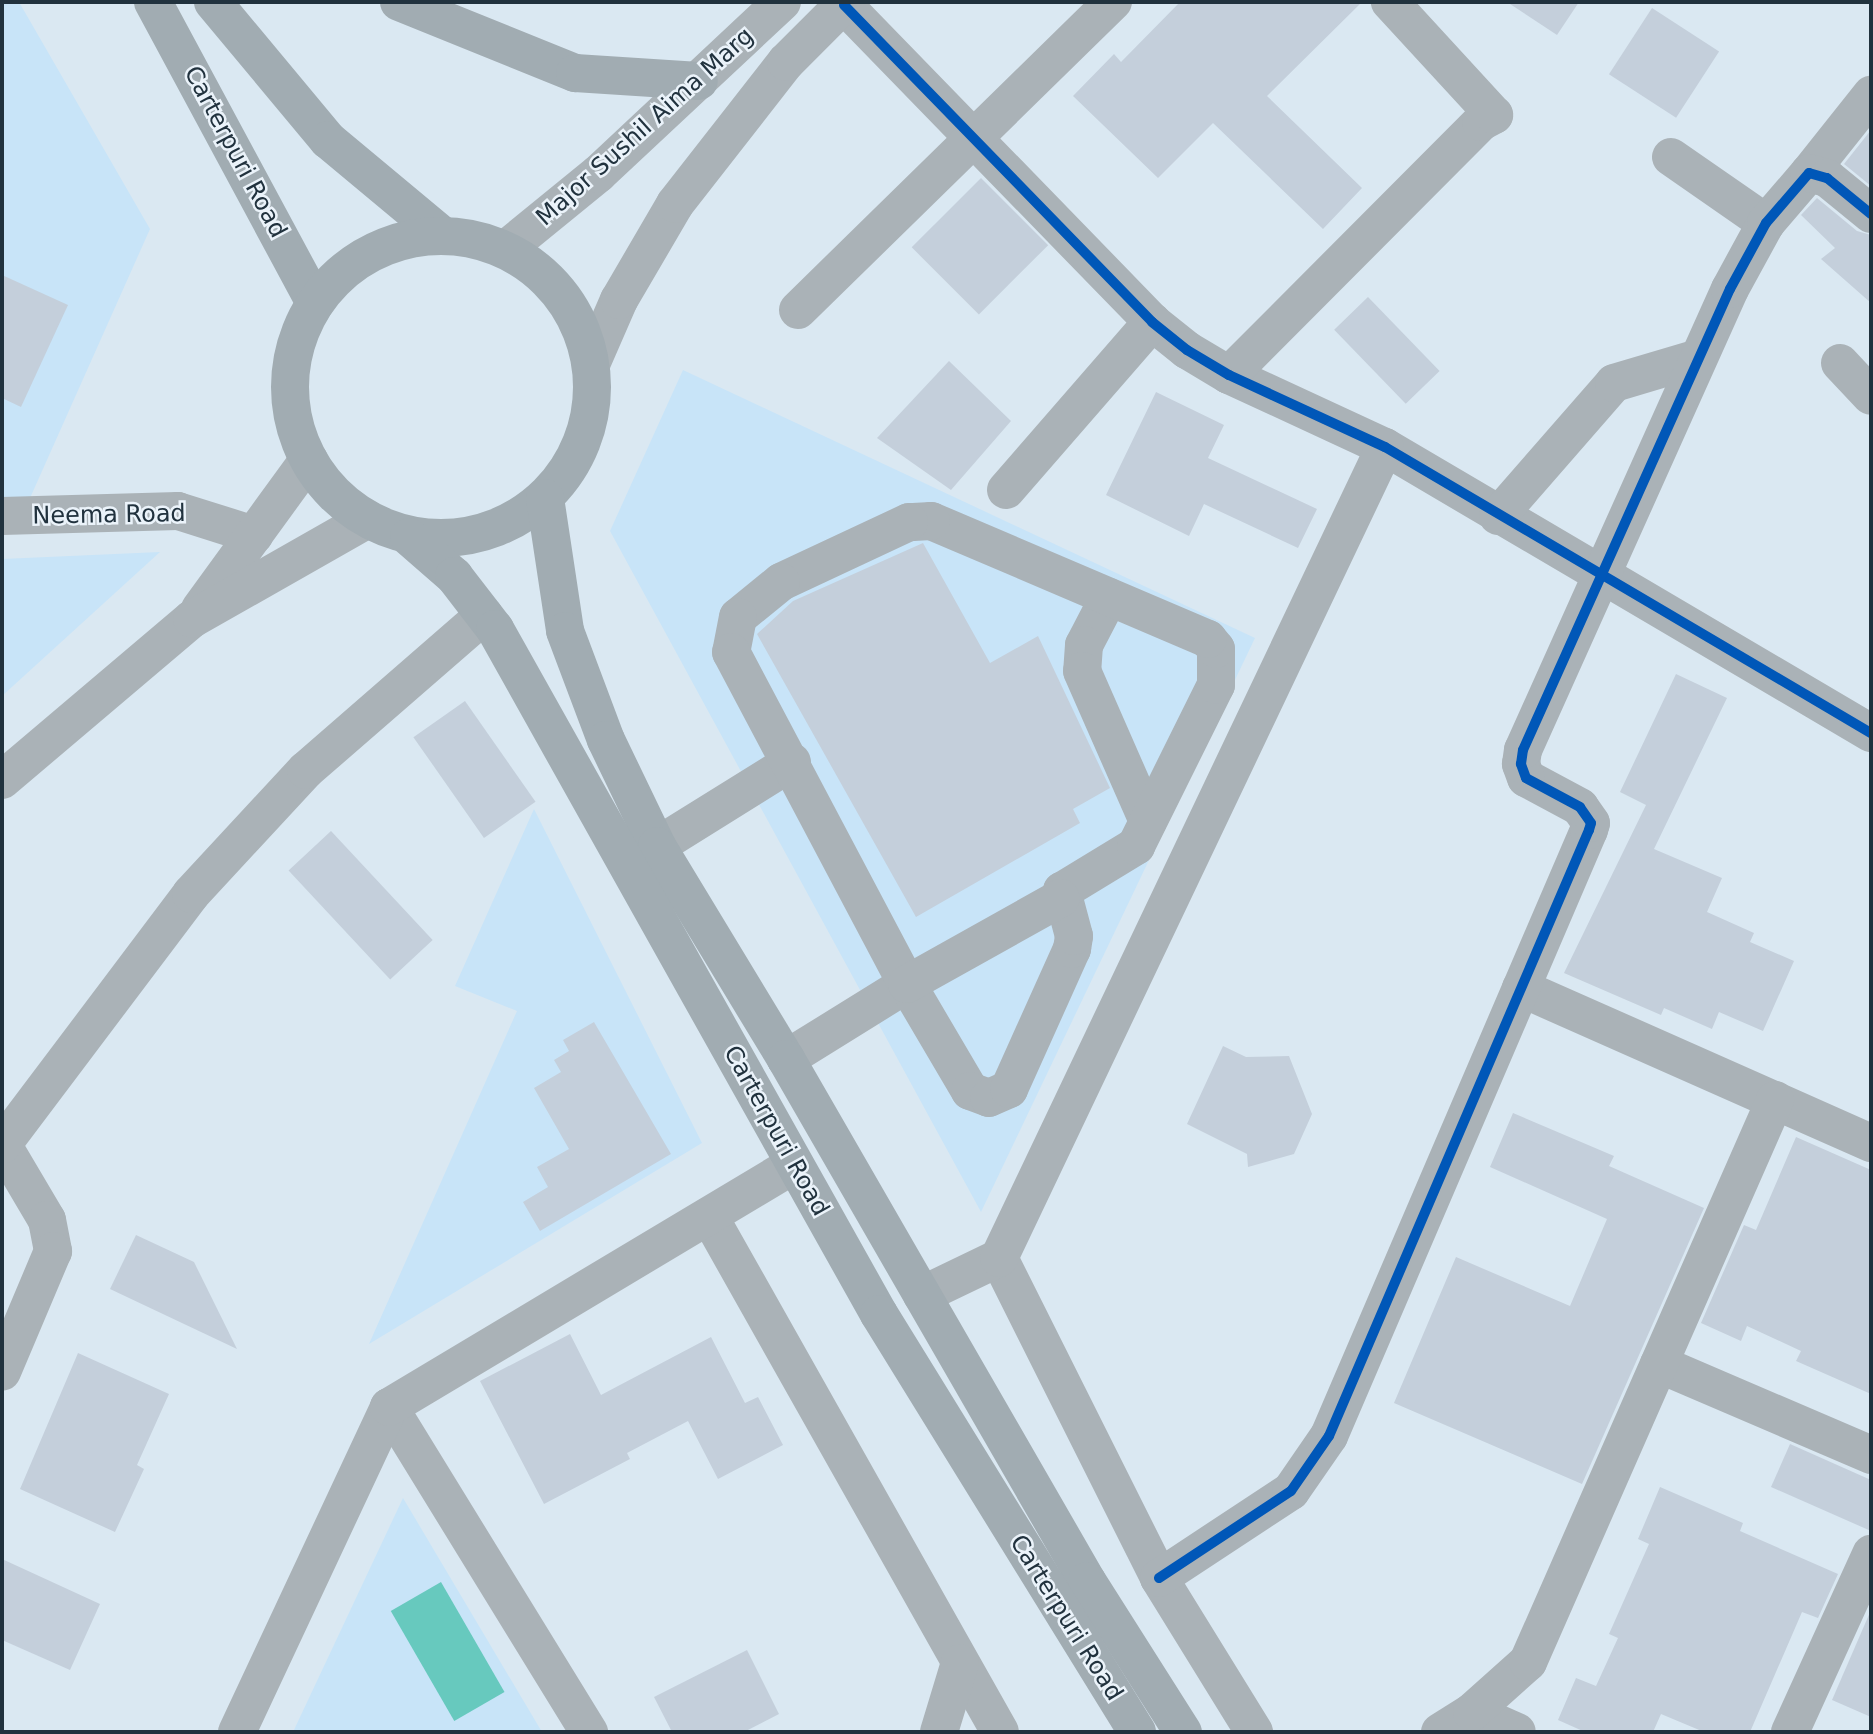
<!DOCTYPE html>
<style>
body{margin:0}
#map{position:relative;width:1873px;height:1734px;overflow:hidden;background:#dae8f2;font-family:"DejaVu Sans",sans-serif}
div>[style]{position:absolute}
.built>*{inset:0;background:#c8e4f8}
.water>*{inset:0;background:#67c9be;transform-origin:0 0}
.building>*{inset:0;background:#c4cfdb;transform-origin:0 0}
.minor>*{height:38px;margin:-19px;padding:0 19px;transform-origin:19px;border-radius:19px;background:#aab2b7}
.major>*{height:38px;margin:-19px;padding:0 19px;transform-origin:19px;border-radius:19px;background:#a1acb2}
.major>.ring{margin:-19px;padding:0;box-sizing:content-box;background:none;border:38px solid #a1acb2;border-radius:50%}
.cycleway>*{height:10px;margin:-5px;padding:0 5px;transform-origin:5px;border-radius:5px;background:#0057b8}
span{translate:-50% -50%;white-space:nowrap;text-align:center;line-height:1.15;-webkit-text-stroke:5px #ebf3fa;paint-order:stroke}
.street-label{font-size:24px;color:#21323e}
.frame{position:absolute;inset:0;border:4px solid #21323e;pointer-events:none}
</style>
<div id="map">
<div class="built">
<i style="clip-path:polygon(2px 2px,19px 2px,150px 229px,22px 516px,2px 516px)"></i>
<i style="clip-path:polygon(683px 370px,1255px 638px,981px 1212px,610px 531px)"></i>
<i style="clip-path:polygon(160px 552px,2px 696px,2px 559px)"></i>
<i style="clip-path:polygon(534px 809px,702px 1143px,369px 1344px,517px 1011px,455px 986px)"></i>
<i style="clip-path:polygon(403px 1498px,542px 1732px,293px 1732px)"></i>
</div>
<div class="water">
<i style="left:441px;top:1582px;width:127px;height:58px;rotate:60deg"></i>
</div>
<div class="building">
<i style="clip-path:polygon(1180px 2px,1362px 2px,1267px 96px,1362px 188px,1323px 229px,1213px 123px,1158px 178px,1073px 96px,1114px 54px,1121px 62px)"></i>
<i style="clip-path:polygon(1507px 2px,1579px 2px,1557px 35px)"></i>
<i style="left:1652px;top:8px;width:80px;height:79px;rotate:33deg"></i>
<i style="clip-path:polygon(1871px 130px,1871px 186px,1844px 164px)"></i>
<i style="left:981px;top:178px;width:95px;height:98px;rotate:45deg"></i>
<i style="clip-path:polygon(1817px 198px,1857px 231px,1871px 235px,1871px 303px,1821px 259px,1835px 248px,1801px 215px)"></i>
<i style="clip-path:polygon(2px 275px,68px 305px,21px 407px,2px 398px)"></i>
<i style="left:1368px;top:297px;width:103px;height:47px;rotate:46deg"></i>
<i style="clip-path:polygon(949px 361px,1011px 421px,951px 490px,877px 438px)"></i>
<i style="clip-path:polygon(1156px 392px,1224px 425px,1208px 458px,1317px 509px,1298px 548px,1204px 504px,1189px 536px,1106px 495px)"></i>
<i style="clip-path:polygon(923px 543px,990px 663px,1038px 636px,1110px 788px,1073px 809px,1080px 823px,916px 917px,757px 634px,793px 601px)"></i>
<i style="clip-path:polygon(1676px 674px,1727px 698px,1654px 849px,1722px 878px,1707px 912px,1754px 933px,1750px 942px,1794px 961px,1763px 1031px,1719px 1012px,1712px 1029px,1664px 1008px,1661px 1015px,1564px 973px,1646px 805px,1620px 792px)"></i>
<i style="left:465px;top:701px;width:123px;height:63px;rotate:55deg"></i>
<i style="left:331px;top:831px;width:149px;height:58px;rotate:47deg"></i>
<i style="clip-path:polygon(594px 1022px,671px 1154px,540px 1231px,523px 1202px,548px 1187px,537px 1167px,569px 1149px,534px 1088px,561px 1072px,554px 1060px,569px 1051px,563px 1040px)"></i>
<i style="clip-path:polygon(1223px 1046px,1246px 1057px,1289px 1056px,1312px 1114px,1294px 1154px,1248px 1167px,1247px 1154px,1187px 1124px)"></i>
<i style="clip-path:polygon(1513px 1113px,1614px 1156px,1609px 1166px,1704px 1208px,1582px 1484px,1394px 1403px,1456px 1257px,1570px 1306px,1607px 1219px,1490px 1167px)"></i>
<i style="clip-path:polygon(1796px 1137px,1871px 1170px,1871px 1394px,1796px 1361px,1801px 1351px,1747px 1326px,1741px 1341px,1701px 1323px,1744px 1225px,1756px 1230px)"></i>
<i style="clip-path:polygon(136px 1235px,194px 1262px,237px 1349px,110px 1289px)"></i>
<i style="clip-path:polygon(570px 1334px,601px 1395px,711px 1337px,745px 1403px,758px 1397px,783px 1445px,718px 1479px,688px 1421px,627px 1453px,630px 1459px,544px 1504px,480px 1381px)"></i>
<i style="clip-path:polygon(78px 1353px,169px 1394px,137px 1465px,144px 1469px,115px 1532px,20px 1489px)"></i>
<i style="clip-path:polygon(1790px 1444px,1871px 1480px,1871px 1531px,1771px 1487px)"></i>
<i style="clip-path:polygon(1660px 1487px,1743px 1523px,1740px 1531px,1838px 1574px,1818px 1618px,1802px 1612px,1750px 1732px,1704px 1732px,1661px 1714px,1653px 1732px,1585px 1732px,1558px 1720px,1576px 1678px,1596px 1686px,1618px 1638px,1609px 1634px,1649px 1544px,1638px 1539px)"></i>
<i style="clip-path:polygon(2px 1559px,100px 1604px,70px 1670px,2px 1640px)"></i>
<i style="clip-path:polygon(1871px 1610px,1871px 1717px,1832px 1700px)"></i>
<i style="clip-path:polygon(747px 1650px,779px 1714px,744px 1732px,672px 1732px,654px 1697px)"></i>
</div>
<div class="minor">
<i style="left:844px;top:5px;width:442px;rotate:45.8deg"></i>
<i style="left:1152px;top:322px;width:45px;rotate:38.7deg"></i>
<i style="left:1187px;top:350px;width:49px;rotate:30.8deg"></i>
<i style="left:1229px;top:375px;width:172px;rotate:24.8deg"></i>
<i style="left:1385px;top:447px;width:564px;rotate:30.48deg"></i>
<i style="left:1671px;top:157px;width:116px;rotate:34.8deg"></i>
<i style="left:1809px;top:173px;width:100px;rotate:-51.5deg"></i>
<i style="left:506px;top:249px;width:119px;rotate:-39.2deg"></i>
<i style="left:598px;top:174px;width:252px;rotate:-43.1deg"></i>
<i style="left:798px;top:310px;width:441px;rotate:-44.4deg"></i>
<i style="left:592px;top:362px;width:68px;rotate:-66.5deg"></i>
<i style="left:619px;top:300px;width:111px;rotate:-59.7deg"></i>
<i style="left:675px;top:204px;width:180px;rotate:-52deg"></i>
<i style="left:786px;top:62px;width:85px;rotate:-45deg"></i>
<i style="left:1840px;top:363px;width:45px;rotate:46.8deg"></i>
<i style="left:1229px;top:375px;width:357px;rotate:-45.1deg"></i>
<i style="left:1481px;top:122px;width:15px;rotate:-28deg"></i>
<i style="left:1494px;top:115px;width:154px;rotate:-132.6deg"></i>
<i style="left:1006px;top:490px;width:223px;rotate:-49deg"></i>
<i style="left:2px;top:516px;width:176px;rotate:-1.6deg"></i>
<i style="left:178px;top:511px;width:80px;rotate:17.5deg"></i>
<i style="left:1498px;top:516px;width:176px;rotate:-48.9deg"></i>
<i style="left:1614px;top:383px;width:88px;rotate:-16.6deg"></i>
<i style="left:1109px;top:597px;width:54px;rotate:117.5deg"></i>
<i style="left:1084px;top:645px;width:26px;rotate:94deg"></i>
<i style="left:1082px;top:671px;width:164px;rotate:66.3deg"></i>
<i style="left:200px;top:609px;width:185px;rotate:-54deg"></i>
<i style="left:2px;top:780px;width:249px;rotate:-40.3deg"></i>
<i style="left:192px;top:619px;width:202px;rotate:-29.6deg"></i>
<i style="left:657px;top:846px;width:159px;rotate:-31.9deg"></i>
<i style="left:1521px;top:988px;width:383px;rotate:23.9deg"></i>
<i style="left:786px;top:1059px;width:142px;rotate:-31.8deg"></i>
<i style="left:907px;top:984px;width:124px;rotate:59.5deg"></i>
<i style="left:970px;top:1091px;width:20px;rotate:20deg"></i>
<i style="left:989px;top:1098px;width:22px;rotate:-24deg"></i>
<i style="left:1009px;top:1089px;width:154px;rotate:-65.8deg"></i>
<i style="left:1072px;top:949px;width:13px;rotate:-81deg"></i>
<i style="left:1074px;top:936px;width:47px;rotate:-104.9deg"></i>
<i style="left:1062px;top:891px;width:87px;rotate:-31.3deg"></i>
<i style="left:1136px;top:846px;width:180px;rotate:-63.6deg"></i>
<i style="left:1216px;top:685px;width:36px;rotate:-90deg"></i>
<i style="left:1216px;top:649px;width:13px;rotate:-129deg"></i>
<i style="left:1208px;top:639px;width:301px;rotate:-156.9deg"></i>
<i style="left:931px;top:521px;width:22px;rotate:177deg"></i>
<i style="left:909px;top:522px;width:141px;rotate:154.9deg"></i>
<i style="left:781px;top:582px;width:55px;rotate:140.9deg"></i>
<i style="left:738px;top:617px;width:36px;rotate:101deg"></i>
<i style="left:731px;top:652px;width:376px;rotate:62.1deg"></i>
<i style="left:907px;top:984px;width:176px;rotate:-29.2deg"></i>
<i style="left:2px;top:1144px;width:88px;rotate:59.4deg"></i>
<i style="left:47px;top:1220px;width:32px;rotate:79deg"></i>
<i style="left:53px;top:1251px;width:131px;rotate:112.9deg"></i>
<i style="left:2px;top:1145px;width:314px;rotate:-53deg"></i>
<i style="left:191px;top:894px;width:169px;rotate:-47.2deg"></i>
<i style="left:306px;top:770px;width:236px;rotate:-41deg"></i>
<i style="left:709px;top:1216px;width:592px;rotate:60.58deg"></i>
<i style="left:999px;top:1258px;width:358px;rotate:63.4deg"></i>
<i style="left:1159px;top:1578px;width:181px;rotate:58.3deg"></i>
<i style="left:922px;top:1295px;width:85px;rotate:-25.7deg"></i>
<i style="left:999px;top:1258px;width:898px;rotate:-64.55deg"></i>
<i style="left:1659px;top:1364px;width:231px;rotate:23.2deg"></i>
<i style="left:389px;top:1407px;width:382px;rotate:58.4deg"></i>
<i style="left:1159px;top:1578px;width:158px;rotate:-33.4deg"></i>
<i style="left:1291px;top:1491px;width:67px;rotate:-55.4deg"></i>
<i style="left:1329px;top:1436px;width:659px;rotate:-66.78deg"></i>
<i style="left:1589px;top:830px;width:7px;rotate:-74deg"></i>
<i style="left:1591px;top:823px;width:19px;rotate:-125deg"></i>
<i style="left:1580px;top:807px;width:61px;rotate:-151.8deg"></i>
<i style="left:1526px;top:778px;width:15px;rotate:-110deg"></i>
<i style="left:1521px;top:764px;width:14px;rotate:-82deg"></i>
<i style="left:1523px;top:750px;width:505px;rotate:-65.82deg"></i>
<i style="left:1730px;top:289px;width:75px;rotate:-61.4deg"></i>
<i style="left:1766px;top:223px;width:66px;rotate:-49.3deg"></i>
<i style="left:1809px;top:173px;width:19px;rotate:16deg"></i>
<i style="left:1827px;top:178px;width:57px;rotate:39.3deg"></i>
<i style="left:1472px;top:1712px;width:49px;rotate:24deg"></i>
<i style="left:237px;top:1732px;width:359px;rotate:-64.9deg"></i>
<i style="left:389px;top:1407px;width:472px;rotate:-30.9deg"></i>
<i style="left:939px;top:1732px;width:72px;rotate:-73.1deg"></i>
<i style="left:1440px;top:1732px;width:38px;rotate:-32deg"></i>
<i style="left:1472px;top:1712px;width:75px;rotate:-41.8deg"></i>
<i style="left:1528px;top:1662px;width:614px;rotate:-66.27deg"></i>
<i style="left:1790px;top:1732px;width:196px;rotate:-65.5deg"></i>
</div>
<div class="major">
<i style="left:153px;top:2px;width:342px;rotate:61.7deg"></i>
<i style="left:213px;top:2px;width:180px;rotate:50.2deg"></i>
<i style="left:328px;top:140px;width:148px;rotate:39.8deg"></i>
<i style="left:399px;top:2px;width:190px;rotate:22deg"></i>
<i style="left:575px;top:73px;width:124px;rotate:3.7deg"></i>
<i class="ring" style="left:290px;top:236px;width:264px;height:264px"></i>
<i style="left:545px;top:498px;width:134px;rotate:81.4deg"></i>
<i style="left:565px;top:631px;width:116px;rotate:69.4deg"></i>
<i style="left:606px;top:740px;width:118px;rotate:64.3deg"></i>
<i style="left:657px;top:846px;width:249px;rotate:58.8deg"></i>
<i style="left:786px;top:1059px;width:603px;rotate:60.03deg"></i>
<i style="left:1087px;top:1581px;width:179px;rotate:57.6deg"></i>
<i style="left:409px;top:537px;width:60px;rotate:40.9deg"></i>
<i style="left:454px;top:576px;width:67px;rotate:52.3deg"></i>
<i style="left:495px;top:629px;width:785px;rotate:60.73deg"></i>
<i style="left:879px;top:1314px;width:491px;rotate:58.3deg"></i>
</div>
<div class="cycleway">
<i style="left:844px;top:5px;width:442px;rotate:45.8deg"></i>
<i style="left:1152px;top:322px;width:45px;rotate:38.7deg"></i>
<i style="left:1187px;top:350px;width:49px;rotate:30.8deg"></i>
<i style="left:1229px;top:375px;width:172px;rotate:24.8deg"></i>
<i style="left:1385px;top:447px;width:564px;rotate:30.48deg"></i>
<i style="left:1159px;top:1578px;width:158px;rotate:-33.4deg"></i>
<i style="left:1291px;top:1491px;width:67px;rotate:-55.4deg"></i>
<i style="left:1329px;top:1436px;width:659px;rotate:-66.78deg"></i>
<i style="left:1589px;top:830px;width:7px;rotate:-74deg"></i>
<i style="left:1591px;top:823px;width:19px;rotate:-125deg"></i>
<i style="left:1580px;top:807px;width:61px;rotate:-151.8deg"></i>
<i style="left:1526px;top:778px;width:15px;rotate:-110deg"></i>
<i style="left:1521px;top:764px;width:14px;rotate:-82deg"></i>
<i style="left:1523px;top:750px;width:505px;rotate:-65.82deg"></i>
<i style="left:1730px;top:289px;width:75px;rotate:-61.4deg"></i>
<i style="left:1766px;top:223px;width:66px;rotate:-49.3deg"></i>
<i style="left:1809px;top:173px;width:19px;rotate:16deg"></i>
<i style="left:1827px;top:178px;width:57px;rotate:39.3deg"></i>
</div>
<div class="street-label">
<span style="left:645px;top:127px;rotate:-42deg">Major Sushil Aima Marg</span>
<span style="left:235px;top:152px;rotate:62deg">Carterpuri Road</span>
<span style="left:109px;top:515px;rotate:-1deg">Neema Road</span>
<span style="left:776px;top:1131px;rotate:61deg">Carterpuri Road</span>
<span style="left:1066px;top:1618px;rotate:58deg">Carterpuri Road</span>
</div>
<div class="frame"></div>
</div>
